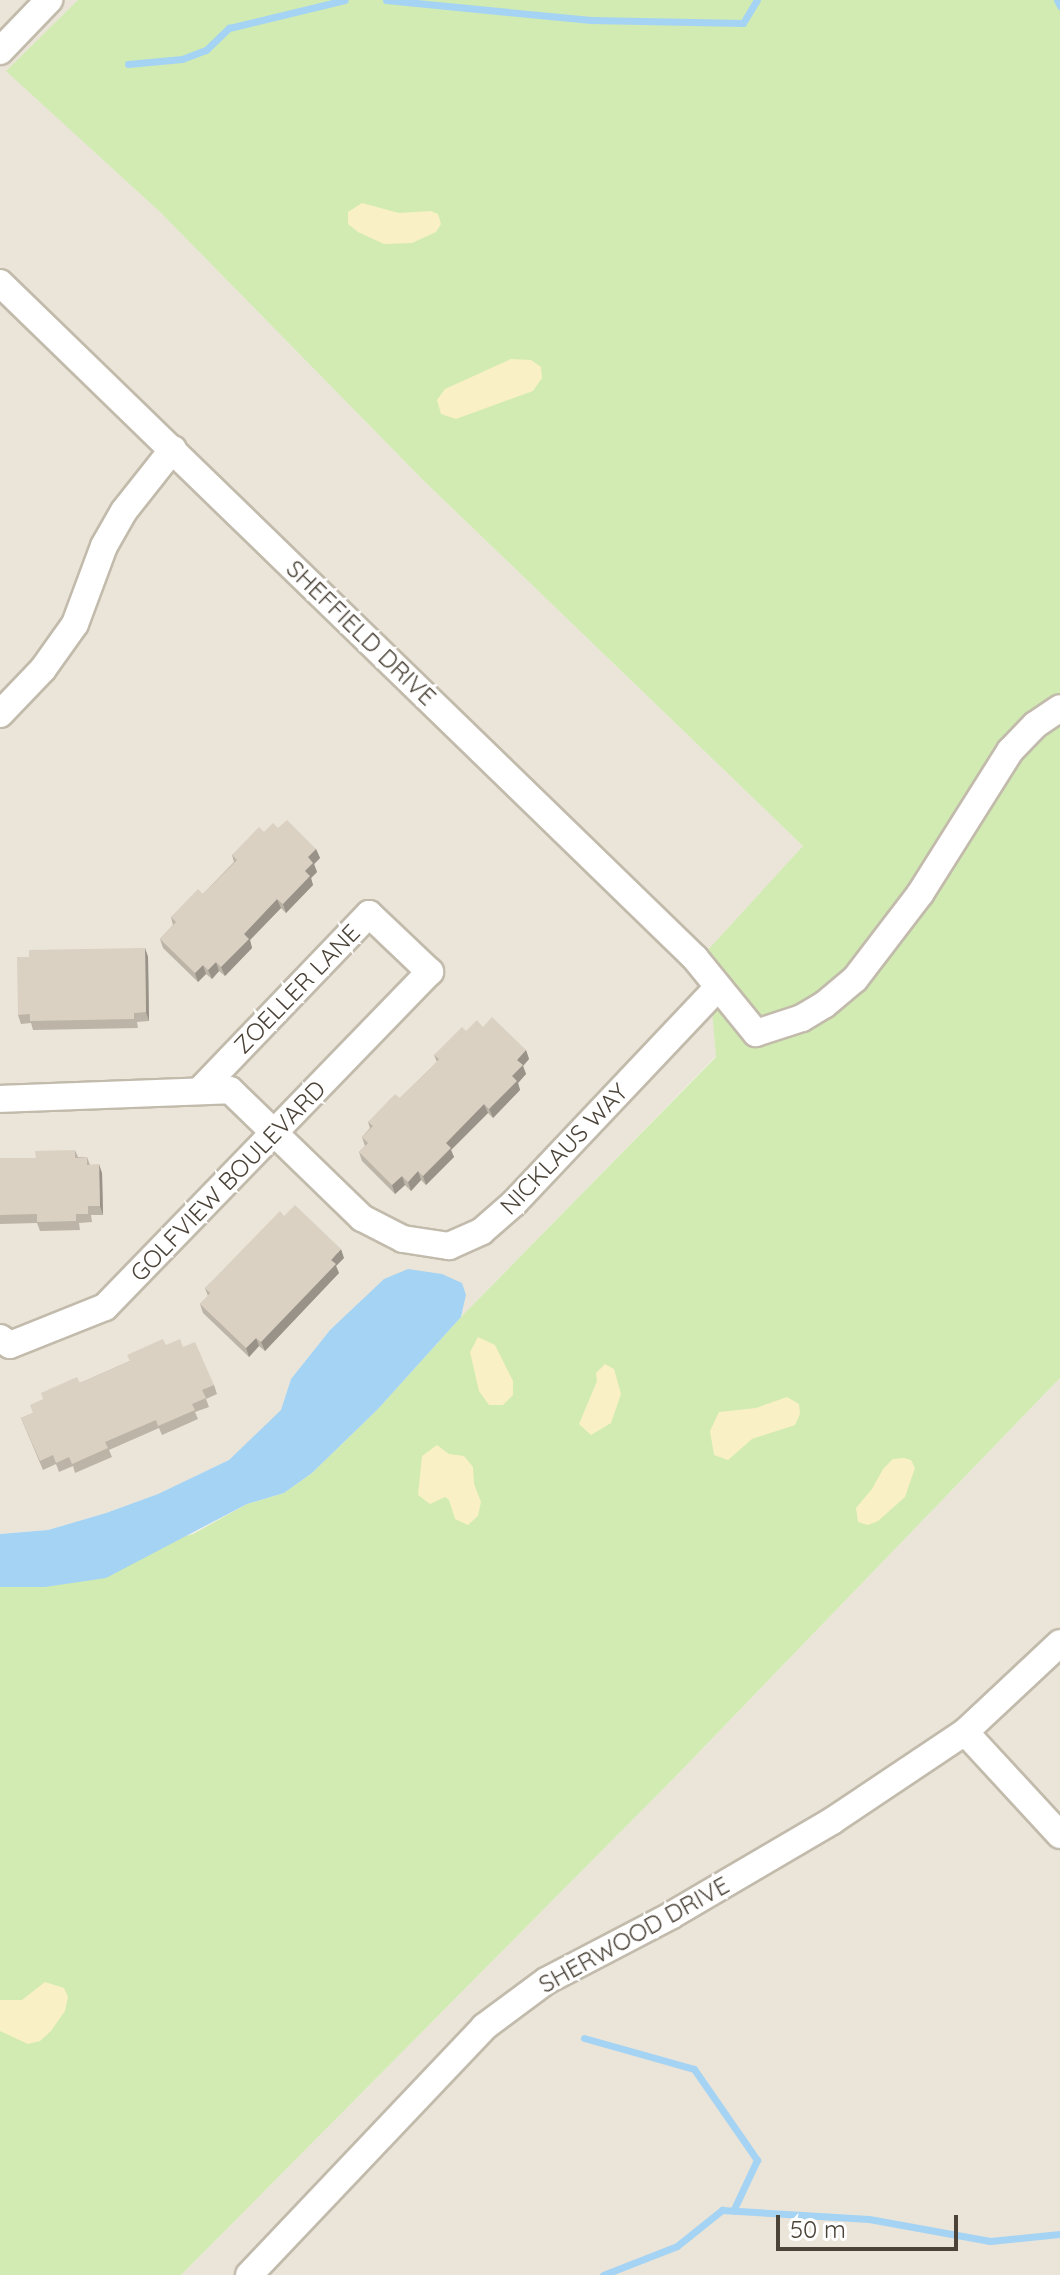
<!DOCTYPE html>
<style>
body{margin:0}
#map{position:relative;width:1060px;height:2275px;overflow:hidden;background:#f6f2ea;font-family:Quicksand,sans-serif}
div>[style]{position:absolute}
.residential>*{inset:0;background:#eae5d8}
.green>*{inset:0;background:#d1ebb2}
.sand>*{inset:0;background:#faf0c6}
.water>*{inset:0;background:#a5d3f4}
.stream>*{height:7px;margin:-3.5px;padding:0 3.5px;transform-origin:3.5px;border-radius:3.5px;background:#a5d3f4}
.roads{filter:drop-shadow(2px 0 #c2bbac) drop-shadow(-2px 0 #c2bbac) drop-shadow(0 2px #c2bbac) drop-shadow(0 -2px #c2bbac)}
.minor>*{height:26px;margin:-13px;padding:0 13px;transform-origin:13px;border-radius:13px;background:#fff}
.wall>*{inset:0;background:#bcb4a7}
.shaded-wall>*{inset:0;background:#999288}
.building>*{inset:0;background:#dbd1c2}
span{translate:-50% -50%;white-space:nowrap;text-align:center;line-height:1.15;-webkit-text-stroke:6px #fff;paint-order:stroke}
.street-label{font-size:24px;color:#4b4338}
.scale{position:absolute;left:776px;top:2215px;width:182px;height:36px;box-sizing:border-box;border:4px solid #4b4338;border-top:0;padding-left:10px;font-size:24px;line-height:28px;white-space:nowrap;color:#4b4338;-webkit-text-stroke:6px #fff;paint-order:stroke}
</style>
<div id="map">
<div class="residential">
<i style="clip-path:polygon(0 0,78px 0,7px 71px,160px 212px,423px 480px,803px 846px,708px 951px,716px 1056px,461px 1317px,466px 1295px,385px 1279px,330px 1330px,291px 1379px,282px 1410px,229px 1460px,158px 1494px,106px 1513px,48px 1530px,0 1534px)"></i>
<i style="clip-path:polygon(1060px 1378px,1060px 2275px,181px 2275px,674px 1778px)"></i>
</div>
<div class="green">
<i style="clip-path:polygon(78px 0,1060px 0,1060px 1378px,674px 1778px,181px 2275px,0 2275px,0 1587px,193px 1534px,247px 1504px,284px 1493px,312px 1473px,378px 1409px,461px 1317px,716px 1057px,707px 951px,803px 846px,423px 480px,160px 212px,6px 71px)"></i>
</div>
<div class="sand">
<i style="clip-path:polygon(362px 203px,399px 213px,431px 211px,438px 214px,441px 224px,436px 232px,412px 243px,384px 244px,358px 232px,348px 224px,348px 212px)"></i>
<i style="clip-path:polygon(511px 359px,531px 360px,541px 367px,542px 378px,533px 391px,456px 419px,441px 414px,437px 400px,445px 389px)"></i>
<i style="clip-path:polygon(478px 1337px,495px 1345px,513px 1381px,513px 1395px,503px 1405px,489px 1405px,479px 1391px,470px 1352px)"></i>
<i style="clip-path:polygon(605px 1364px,614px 1369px,621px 1394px,611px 1423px,591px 1435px,579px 1424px,597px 1381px,596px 1373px)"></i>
<i style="clip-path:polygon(787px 1397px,799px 1404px,800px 1414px,795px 1425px,752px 1439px,728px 1460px,714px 1455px,710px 1431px,719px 1412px,756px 1408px)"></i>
<i style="clip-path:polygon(437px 1445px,449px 1454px,464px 1456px,473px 1467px,474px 1484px,481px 1502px,478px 1516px,468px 1525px,455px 1519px,449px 1500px,445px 1497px,430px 1504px,418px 1495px,422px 1456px)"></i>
<i style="clip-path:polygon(904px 1458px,911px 1460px,915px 1468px,905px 1497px,878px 1521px,868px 1525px,858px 1522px,856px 1508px,872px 1489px,883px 1469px,893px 1459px)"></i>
<i style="clip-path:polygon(45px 1982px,64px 1988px,68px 1997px,65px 2011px,51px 2031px,40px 2041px,28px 2044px,0 2031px,0 2000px,22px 2000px)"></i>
</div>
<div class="water">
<i style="clip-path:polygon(408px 1269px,442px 1274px,462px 1283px,466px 1295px,461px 1317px,378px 1409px,312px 1473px,284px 1493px,247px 1504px,106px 1578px,45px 1587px,0 1587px,0 1534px,48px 1530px,106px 1513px,158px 1494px,229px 1460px,281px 1410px,291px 1379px,330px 1330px,384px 1279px)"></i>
</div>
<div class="stream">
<i style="left:386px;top:0;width:206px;rotate:5.6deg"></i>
<i style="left:591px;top:20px;width:152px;rotate:1.1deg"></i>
<i style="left:743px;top:23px;width:27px;rotate:-59deg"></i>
<i style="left:1057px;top:0;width:7px;rotate:63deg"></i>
<i style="left:128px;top:64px;width:54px;rotate:-5.3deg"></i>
<i style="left:182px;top:59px;width:26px;rotate:-21deg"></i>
<i style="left:206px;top:50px;width:32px;rotate:-44deg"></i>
<i style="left:229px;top:28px;width:119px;rotate:-13.6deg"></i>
<i style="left:584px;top:2038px;width:114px;rotate:15.7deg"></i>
<i style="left:694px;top:2069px;width:111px;rotate:55.3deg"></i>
<i style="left:757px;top:2160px;width:56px;rotate:115.2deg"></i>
<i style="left:603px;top:2275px;width:79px;rotate:-21.4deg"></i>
<i style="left:677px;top:2246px;width:58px;rotate:-38.7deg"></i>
<i style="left:722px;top:2210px;width:147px;rotate:3.5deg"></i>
<i style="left:869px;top:2219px;width:123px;rotate:10.3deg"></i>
<i style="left:990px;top:2241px;width:70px;rotate:-5.7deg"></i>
</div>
<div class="roads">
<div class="minor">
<i style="left:0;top:51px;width:71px;rotate:-46.1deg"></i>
<i style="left:0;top:283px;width:969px;rotate:44.16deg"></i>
<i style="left:695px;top:958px;width:97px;rotate:50.9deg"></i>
<i style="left:756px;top:1033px;width:48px;rotate:-18.1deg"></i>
<i style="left:802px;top:1018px;width:26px;rotate:-31deg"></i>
<i style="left:824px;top:1005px;width:40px;rotate:-40deg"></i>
<i style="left:855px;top:979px;width:107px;rotate:-52.6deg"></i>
<i style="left:920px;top:894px;width:169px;rotate:-57.8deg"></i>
<i style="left:1010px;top:751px;width:36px;rotate:-46deg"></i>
<i style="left:1035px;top:725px;width:30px;rotate:-34deg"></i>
<i style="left:0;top:714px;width:62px;rotate:-46.3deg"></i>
<i style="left:43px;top:669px;width:55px;rotate:-54.6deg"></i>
<i style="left:75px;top:624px;width:83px;rotate:-69.6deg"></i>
<i style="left:104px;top:546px;width:40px;rotate:-60.3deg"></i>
<i style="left:124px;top:511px;width:79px;rotate:-51.7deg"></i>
<i style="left:0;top:1099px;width:230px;rotate:-2.2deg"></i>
<i style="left:230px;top:1090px;width:184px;rotate:44.1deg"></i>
<i style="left:362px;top:1218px;width:46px;rotate:27.1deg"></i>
<i style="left:403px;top:1239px;width:47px;rotate:8.7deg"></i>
<i style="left:449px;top:1246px;width:36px;rotate:-24deg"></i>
<i style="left:482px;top:1231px;width:43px;rotate:-41.2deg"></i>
<i style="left:514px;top:1203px;width:296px;rotate:-46.6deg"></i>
<i style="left:0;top:1338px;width:12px;rotate:35deg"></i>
<i style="left:10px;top:1345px;width:102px;rotate:-21.8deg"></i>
<i style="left:105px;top:1307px;width:467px;rotate:-45.9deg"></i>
<i style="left:430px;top:972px;width:84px;rotate:-136.4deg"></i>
<i style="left:369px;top:914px;width:245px;rotate:133.8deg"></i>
<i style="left:965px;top:1732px;width:140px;rotate:47.3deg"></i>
<i style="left:249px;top:2275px;width:342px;rotate:-46.5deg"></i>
<i style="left:484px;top:2027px;width:77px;rotate:-36.6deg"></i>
<i style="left:546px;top:1981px;width:142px;rotate:-27.6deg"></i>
<i style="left:672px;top:1915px;width:186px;rotate:-30.4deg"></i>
<i style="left:832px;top:1821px;width:160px;rotate:-33.8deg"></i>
<i style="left:965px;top:1732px;width:130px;rotate:-43.1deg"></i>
</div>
</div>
<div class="wall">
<i style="clip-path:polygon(278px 828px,316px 849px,320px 858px,314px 864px,317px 872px,311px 878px,313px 885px,286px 913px,281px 908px,250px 940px,252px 948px,225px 976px,219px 971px,212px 979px,206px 974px,198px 982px,163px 948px,160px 939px,173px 925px,171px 917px,203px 894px,234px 862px,232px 855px,264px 832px)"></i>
<i style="clip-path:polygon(145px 948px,148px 957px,149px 1021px,137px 1022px,138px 1028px,33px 1030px,31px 1023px,21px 1024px,18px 1015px,29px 957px)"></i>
<i style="clip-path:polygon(483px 1027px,526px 1050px,529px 1059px,523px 1066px,526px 1074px,518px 1083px,520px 1090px,493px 1118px,488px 1113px,451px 1150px,454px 1157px,426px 1185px,421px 1180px,411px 1191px,405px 1185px,395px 1194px,362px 1161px,359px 1152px,365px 1146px,362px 1137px,370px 1128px,368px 1122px,400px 1098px,437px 1062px,434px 1055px,466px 1031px)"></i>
<i style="clip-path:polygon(75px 1150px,78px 1157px,87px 1157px,90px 1165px,102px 1173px,103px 1215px,91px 1215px,92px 1222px,79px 1223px,80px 1230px,40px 1231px,37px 1223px,0 1224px,0 1158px,36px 1158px)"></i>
<i style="clip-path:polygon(284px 1216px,344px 1258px,336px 1266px,339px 1273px,265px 1351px,259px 1346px,249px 1357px,203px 1313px,200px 1304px,208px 1296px,205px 1288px)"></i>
<i style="clip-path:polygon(166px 1345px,183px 1347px,214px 1385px,217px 1394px,206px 1399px,209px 1407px,195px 1412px,198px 1419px,162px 1435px,159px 1428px,109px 1450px,112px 1457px,75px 1473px,73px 1466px,59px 1472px,56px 1464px,43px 1470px,21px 1418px,33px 1413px,80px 1383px)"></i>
</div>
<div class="shaded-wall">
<i style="clip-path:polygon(316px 849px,320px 858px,314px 864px,317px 872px,311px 878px,313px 885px,286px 913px,283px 904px,305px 871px,308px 857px)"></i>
<i style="clip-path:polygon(277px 899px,281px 908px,250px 940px,252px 948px,225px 976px,221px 967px,244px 934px)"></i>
<i style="clip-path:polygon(145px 948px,148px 957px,149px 1021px,146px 1012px)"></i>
<i style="clip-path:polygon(216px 962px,219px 971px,212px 979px,208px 970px)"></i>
<i style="clip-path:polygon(203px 965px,206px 974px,198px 982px,195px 973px)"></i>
<i style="clip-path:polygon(526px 1050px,529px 1059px,523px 1066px,526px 1074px,518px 1083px,520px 1090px,493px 1118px,489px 1109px,512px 1076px,517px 1060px)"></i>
<i style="clip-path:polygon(484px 1104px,488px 1113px,451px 1150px,454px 1157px,426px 1185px,423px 1176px,446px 1143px)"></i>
<i style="clip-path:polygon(99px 1164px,102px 1173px,103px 1215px,100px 1206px)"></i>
<i style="clip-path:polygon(418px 1171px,421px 1180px,411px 1191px,408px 1182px)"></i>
<i style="clip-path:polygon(402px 1176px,405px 1185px,395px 1194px,392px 1185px)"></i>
<i style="clip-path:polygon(341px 1249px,344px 1258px,336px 1266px,339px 1273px,265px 1351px,261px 1342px)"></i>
<i style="clip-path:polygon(256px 1338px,259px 1346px,249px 1357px,246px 1348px)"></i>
</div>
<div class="building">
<i style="clip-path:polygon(287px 820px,316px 849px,308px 857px,313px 863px,305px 871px,310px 876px,283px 904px,277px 899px,244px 934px,249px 939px,221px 967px,216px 962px,208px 970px,203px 965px,195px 973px,160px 939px,176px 922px,171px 917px,198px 889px,203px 894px,237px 860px,232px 855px,259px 827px,264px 832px,273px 823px,278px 828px)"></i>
<i style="clip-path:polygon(145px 948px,146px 1012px,134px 1013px,134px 1019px,30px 1021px,30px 1014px,18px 1015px,17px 957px,29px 957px,29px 950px)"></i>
<i style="clip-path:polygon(492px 1017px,526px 1050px,517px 1060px,523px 1065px,512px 1076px,517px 1081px,489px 1109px,484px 1104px,446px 1143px,451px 1148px,423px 1176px,418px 1171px,408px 1182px,402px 1176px,392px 1185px,359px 1152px,368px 1143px,362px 1137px,373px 1126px,368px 1122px,395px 1094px,400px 1098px,429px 1070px,439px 1059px,434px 1055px,462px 1027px,466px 1031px,477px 1020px,483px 1027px)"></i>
<i style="clip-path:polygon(75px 1150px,75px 1158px,87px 1157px,87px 1165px,99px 1164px,100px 1206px,88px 1206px,88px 1214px,76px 1214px,76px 1221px,37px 1222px,37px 1214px,0 1215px,0 1158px,36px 1158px,35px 1151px)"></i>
<i style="clip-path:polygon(295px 1205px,341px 1249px,331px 1260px,336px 1264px,261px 1342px,256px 1338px,246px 1348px,200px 1304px,210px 1293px,205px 1288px,280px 1211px,284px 1216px)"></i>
<i style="clip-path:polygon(163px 1339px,166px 1345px,180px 1339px,183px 1347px,195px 1342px,214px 1385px,202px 1390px,206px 1398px,192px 1404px,195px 1410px,158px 1426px,156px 1420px,105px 1442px,108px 1448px,72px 1464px,69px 1457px,56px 1463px,53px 1455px,40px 1461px,21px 1418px,33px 1413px,30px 1405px,43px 1399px,41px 1393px,77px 1377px,80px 1383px,130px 1361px,127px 1355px)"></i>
</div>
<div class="street-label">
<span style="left:361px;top:633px;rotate:44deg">SHEFFIELD DRIVE</span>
<span style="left:297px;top:989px;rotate:-46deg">ZOELLER LANE</span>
<span style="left:564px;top:1149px;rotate:-46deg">NICKLAUS WAY</span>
<span style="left:228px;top:1181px;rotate:-46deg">GOLFVIEW BOULEVARD</span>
<span style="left:634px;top:1935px;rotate:-29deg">SHERWOOD DRIVE</span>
</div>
<div class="scale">50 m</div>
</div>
